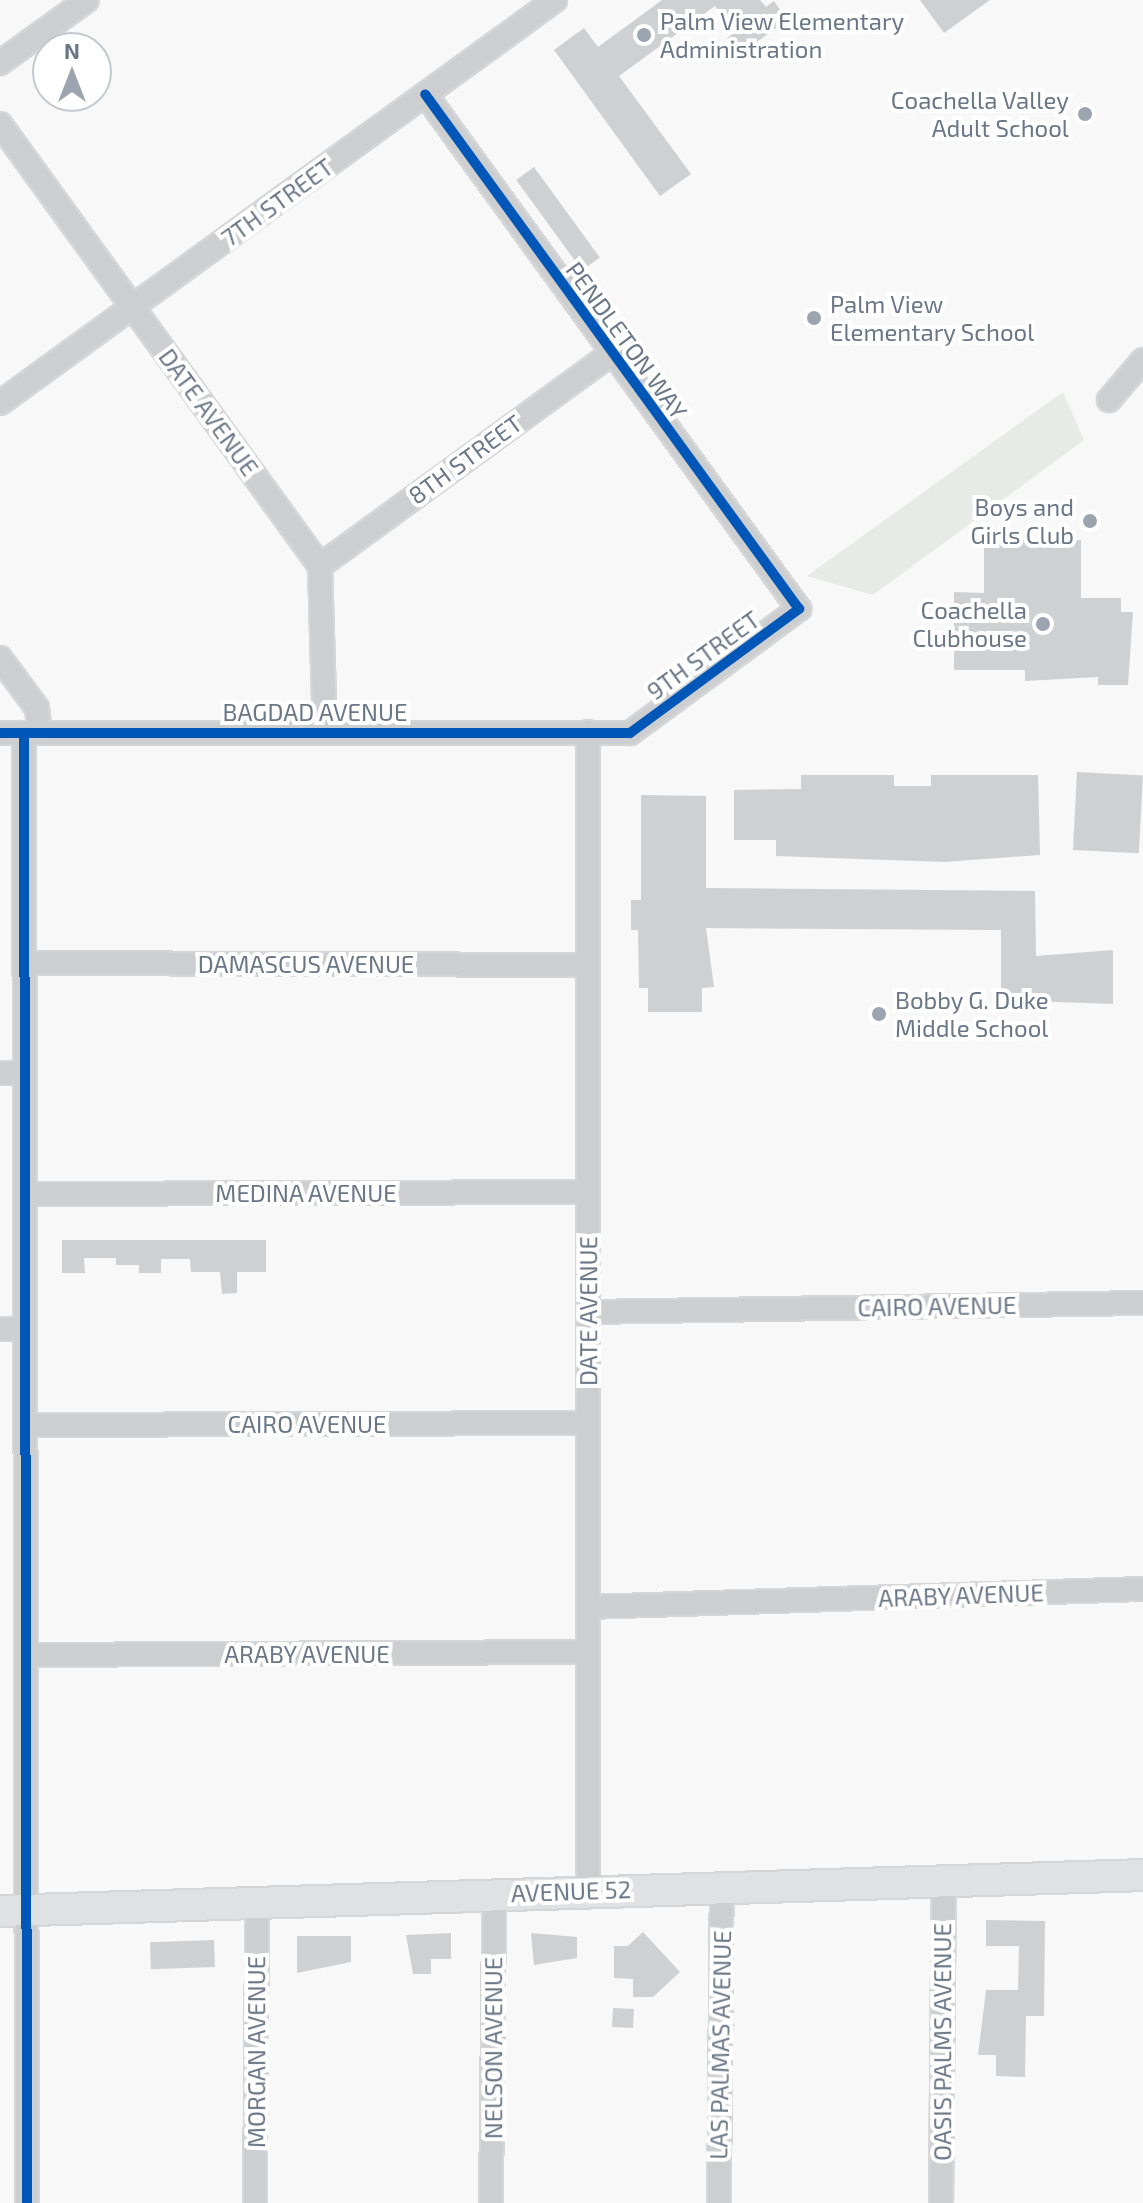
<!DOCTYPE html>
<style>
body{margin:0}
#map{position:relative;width:1143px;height:2203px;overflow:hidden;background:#f8f8f8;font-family:"Exo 2",sans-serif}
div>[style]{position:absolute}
.green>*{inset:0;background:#e7eae6}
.building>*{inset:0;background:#cfd0d1;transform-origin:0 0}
.roads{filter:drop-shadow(2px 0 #d5d6d7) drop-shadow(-2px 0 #d5d6d7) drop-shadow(0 2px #d5d6d7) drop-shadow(0 -2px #d5d6d7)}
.minor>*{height:22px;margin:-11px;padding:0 11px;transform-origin:11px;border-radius:11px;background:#cdcecf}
.secondary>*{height:30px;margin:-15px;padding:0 15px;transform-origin:15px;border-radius:15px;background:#e0e1e2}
.cycleway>*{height:10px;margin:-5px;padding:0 5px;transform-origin:5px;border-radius:5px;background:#0057b8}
.dots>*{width:22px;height:22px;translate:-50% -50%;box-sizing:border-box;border:4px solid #fff;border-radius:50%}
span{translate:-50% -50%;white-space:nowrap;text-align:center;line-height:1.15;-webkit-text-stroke:8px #fff;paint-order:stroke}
.poi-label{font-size:24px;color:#6a7787}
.left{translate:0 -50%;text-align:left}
.right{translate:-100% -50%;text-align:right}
.street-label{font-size:24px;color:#6a7787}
.north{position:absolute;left:32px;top:32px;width:80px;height:80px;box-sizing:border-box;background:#fff;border:2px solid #c3c9cf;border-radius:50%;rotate:0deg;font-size:22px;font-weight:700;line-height:32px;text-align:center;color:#6a7787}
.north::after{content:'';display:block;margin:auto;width:28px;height:36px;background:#9ca4af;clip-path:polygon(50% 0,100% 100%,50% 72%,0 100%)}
</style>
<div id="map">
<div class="green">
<i style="clip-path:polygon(1063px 392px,1084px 440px,873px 595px,807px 576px)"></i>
</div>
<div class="building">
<i style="clip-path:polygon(662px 0,760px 0,766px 7px,774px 1px,787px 20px,739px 55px,727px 38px,734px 33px,715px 6px,619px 76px,691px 174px,660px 196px,554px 50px,584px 28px,598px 47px)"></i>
<i style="clip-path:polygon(920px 0,990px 0,944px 33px)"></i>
<i style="left:534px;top:167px;width:112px;height:22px;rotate:54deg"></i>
<i style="clip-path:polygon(984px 539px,1081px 540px,1081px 598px,1121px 598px,1121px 612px,1133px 612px,1128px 685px,1098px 685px,1098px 677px,1025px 681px,1025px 670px,954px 670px,954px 592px,984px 593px)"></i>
<i style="left:1077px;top:772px;width:66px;height:78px;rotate:3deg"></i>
<i style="clip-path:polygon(801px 775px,894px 775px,894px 786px,931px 786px,931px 775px,1038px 775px,1040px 855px,944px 862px,776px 856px,776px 840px,734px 840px,734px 790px,801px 789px)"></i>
<i style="clip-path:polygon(641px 795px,706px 796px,706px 888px,1035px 891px,1036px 956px,1113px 950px,1113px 1004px,1001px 1000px,1001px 930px,706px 928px,714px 987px,702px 988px,702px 1012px,648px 1012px,648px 988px,639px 988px,638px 930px,631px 930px,631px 900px,641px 900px)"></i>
<i style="clip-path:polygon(62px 1240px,266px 1240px,266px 1272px,237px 1272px,237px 1293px,222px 1294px,220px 1272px,191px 1272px,190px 1259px,161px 1259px,161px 1273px,139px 1273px,139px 1265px,116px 1265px,116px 1258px,84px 1258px,85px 1273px,62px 1273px)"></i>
<i style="clip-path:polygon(986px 1920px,1045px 1921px,1044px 2016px,1026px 2016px,1025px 2077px,996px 2076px,996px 2055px,978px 2055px,986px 1990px,1018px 1990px,1019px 1946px,986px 1946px)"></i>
<i style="clip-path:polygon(643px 1932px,680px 1972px,653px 1997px,633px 1997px,633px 1979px,614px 1978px,614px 1946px,628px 1946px)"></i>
<i style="clip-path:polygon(451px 1933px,451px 1959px,431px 1959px,431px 1974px,413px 1974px,406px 1935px)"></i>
<i style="clip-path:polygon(531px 1933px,577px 1937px,577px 1958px,534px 1965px)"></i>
<i style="clip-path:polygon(297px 1936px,351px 1936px,351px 1962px,297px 1973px)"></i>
<i style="left:214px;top:1940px;width:27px;height:64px;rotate:88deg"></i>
<i style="left:613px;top:2008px;width:21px;height:19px;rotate:3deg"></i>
</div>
<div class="roads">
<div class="minor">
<i style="left:0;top:63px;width:107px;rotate:-35.9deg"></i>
<i style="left:0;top:124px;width:546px;rotate:54.1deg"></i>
<i style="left:320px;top:566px;width:166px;rotate:88.3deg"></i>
<i style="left:1109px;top:400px;width:52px;rotate:-49.6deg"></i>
<i style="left:0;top:403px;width:686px;rotate:-35.98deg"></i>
<i style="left:320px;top:566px;width:361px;rotate:-36.1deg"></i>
<i style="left:0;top:658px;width:62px;rotate:53.5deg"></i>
<i style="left:37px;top:708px;width:25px;rotate:83deg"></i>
<i style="left:588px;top:732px;width:1158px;rotate:90deg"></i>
<i style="left:0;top:733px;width:630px"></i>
<i style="left:630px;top:733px;width:210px;rotate:-36.3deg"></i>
<i style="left:799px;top:609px;width:636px;rotate:-125.99deg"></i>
<i style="left:24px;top:733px;width:1470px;rotate:89.88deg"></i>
<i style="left:25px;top:963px;width:563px;rotate:0.2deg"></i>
<i style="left:0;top:1073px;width:25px"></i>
<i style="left:25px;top:1194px;width:563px;rotate:-0.2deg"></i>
<i style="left:588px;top:1312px;width:555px;rotate:-0.93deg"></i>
<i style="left:0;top:1329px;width:25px"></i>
<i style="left:25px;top:1425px;width:563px;rotate:-0.2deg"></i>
<i style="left:588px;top:1607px;width:555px;rotate:-1.86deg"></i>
<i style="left:26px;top:1655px;width:562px;rotate:-0.31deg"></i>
<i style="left:255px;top:2203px;width:302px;rotate:-89.6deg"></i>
<i style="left:491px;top:2203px;width:310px;rotate:-89.4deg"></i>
<i style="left:719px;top:2203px;width:315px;rotate:-89.5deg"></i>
<i style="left:941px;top:2203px;width:322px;rotate:-89.5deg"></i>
</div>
<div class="secondary">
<i style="left:0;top:1911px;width:1144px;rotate:-1.8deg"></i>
</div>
</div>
<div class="cycleway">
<i style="left:0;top:733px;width:630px"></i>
<i style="left:630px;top:733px;width:210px;rotate:-36.3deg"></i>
<i style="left:799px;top:609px;width:636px;rotate:-125.99deg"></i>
<i style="left:24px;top:733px;width:1470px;rotate:89.88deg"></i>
</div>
<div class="dots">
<i style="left:644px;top:35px;background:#9ca4af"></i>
<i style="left:1085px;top:114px;background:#9ca4af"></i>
<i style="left:814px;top:318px;background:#9ca4af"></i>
<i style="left:1090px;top:521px;background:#9ca4af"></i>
<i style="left:1043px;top:624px;background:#9ca4af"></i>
<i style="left:879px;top:1014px;background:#9ca4af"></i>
</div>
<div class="poi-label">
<span class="left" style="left:660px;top:35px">Palm View Elementary<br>Administration</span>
<span class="right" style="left:1069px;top:114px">Coachella Valley<br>Adult School</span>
<span class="left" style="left:830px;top:318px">Palm View<br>Elementary School</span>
<span class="right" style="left:1074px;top:521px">Boys and<br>Girls Club</span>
<span class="right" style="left:1027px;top:624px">Coachella<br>Clubhouse</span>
<span class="left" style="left:895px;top:1014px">Bobby G. Duke<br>Middle School</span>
</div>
<div class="street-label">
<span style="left:277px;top:202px;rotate:-36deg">7TH STREET</span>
<span style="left:627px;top:340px;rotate:54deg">PENDLETON WAY</span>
<span style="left:209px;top:412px;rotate:54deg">DATE AVENUE</span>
<span style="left:465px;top:459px;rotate:-36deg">8TH STREET</span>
<span style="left:703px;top:655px;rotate:-36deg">9TH STREET</span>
<span style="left:315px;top:712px">BAGDAD AVENUE</span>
<span style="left:306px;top:964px">DAMASCUS AVENUE</span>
<span style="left:306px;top:1193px">MEDINA AVENUE</span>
<span style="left:937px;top:1306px;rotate:-1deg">CAIRO AVENUE</span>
<span style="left:588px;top:1311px;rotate:-90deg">DATE AVENUE</span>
<span style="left:307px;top:1424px">CAIRO AVENUE</span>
<span style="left:961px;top:1595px;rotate:-2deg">ARABY AVENUE</span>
<span style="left:307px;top:1654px">ARABY AVENUE</span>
<span style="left:571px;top:1891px;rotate:-2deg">AVENUE 52</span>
<span style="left:942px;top:2042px;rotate:-90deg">OASIS PALMS AVENUE</span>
<span style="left:720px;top:2045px;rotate:-89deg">LAS PALMAS AVENUE</span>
<span style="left:493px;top:2048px;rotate:-90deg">NELSON AVENUE</span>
<span style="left:256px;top:2052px;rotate:-90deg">MORGAN AVENUE</span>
</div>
<div class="north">N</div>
</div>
